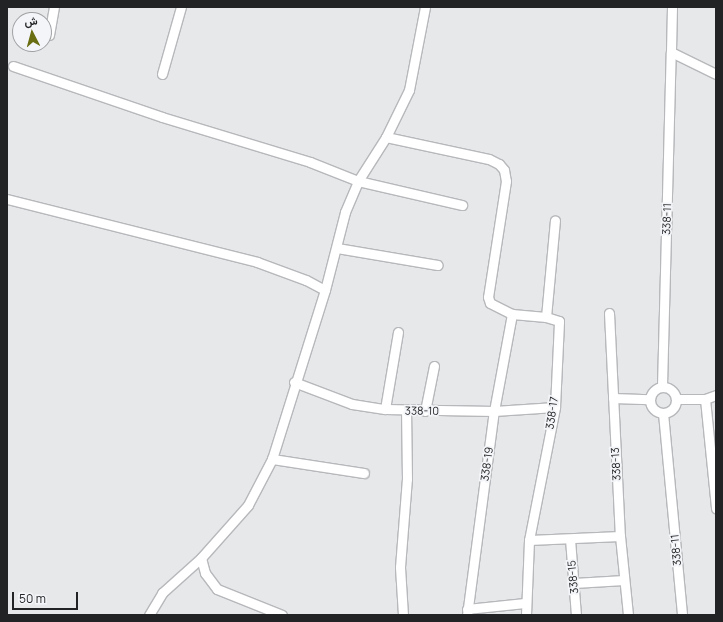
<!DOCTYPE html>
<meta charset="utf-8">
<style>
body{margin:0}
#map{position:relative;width:723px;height:622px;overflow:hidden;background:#e6e8ea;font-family:Manrope,Vazirmatn,sans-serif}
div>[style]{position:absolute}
.roads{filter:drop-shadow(1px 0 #b7b8bb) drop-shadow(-1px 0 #b7b8bb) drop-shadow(0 1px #b7b8bb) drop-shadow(0 -1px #b7b8bb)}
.street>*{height:9px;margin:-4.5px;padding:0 4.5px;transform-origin:4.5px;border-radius:4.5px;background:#fff}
.street>.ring{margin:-4.5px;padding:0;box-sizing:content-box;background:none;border:9px solid #fff;border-radius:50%}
span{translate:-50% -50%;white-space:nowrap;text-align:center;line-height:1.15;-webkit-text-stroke:3.5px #f3f5f8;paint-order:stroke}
.street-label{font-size:11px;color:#222324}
.frame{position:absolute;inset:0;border:8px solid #222324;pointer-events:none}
.north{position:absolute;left:12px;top:12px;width:40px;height:40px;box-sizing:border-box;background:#f3f5f8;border:1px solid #9fa1a3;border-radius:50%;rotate:354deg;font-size:11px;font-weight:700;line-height:16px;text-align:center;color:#222324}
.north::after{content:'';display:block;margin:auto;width:14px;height:18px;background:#6a6e13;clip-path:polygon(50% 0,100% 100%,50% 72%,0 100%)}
.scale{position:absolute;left:12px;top:592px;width:66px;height:18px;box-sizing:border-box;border:2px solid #222324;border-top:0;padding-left:5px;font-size:12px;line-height:14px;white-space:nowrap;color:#222324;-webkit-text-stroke:3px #f3f5f8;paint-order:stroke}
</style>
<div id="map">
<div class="roads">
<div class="street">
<i style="left:672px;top:7px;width:45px;rotate:91.3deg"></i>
<i style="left:671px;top:52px;width:50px;rotate:26.1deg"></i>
<i style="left:49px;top:35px;width:28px;rotate:-80deg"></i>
<i style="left:13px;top:66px;width:157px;rotate:18.9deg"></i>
<i style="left:162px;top:117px;width:155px;rotate:16.9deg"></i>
<i style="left:310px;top:162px;width:52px;rotate:21.6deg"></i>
<i style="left:358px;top:181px;width:107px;rotate:13deg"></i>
<i style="left:162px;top:74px;width:70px;rotate:-74.2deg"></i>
<i style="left:386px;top:137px;width:105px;rotate:12.1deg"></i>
<i style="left:489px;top:159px;width:11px;rotate:27deg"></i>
<i style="left:499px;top:164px;width:8px;rotate:50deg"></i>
<i style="left:504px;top:170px;width:11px;rotate:80deg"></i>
<i style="left:506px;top:181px;width:117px;rotate:98.8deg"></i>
<i style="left:488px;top:297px;width:6px;rotate:72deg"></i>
<i style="left:490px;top:303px;width:25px;rotate:27deg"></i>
<i style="left:512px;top:314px;width:34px;rotate:5deg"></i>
<i style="left:7px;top:199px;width:258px;rotate:14.1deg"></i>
<i style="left:257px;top:262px;width:52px;rotate:20.2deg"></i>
<i style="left:306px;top:280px;width:21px;rotate:28deg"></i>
<i style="left:337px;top:248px;width:102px;rotate:9.6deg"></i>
<i style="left:609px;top:313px;width:223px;rotate:87.2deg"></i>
<i style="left:620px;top:536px;width:79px;rotate:84.2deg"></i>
<i style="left:294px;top:382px;width:62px;rotate:20.8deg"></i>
<i style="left:352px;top:404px;width:33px;rotate:9deg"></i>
<i style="left:385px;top:409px;width:109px;rotate:1.1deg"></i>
<i style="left:494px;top:411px;width:61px;rotate:-3.8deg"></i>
<i style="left:662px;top:386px;width:334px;rotate:-88.5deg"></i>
<i class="ring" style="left:650px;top:387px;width:17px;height:17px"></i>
<i style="left:613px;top:398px;width:36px;rotate:2deg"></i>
<i style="left:676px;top:399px;width:29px"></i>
<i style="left:705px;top:399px;width:12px;rotate:-20deg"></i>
<i style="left:705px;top:399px;width:110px;rotate:84.2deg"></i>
<i style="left:385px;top:409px;width:78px;rotate:-80.4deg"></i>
<i style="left:425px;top:411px;width:46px;rotate:-78.7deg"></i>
<i style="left:663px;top:413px;width:203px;rotate:84.6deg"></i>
<i style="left:272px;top:459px;width:93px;rotate:8.7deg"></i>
<i style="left:570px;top:539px;width:76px;rotate:85.5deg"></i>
<i style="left:529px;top:540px;width:91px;rotate:-2.5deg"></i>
<i style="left:201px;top:558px;width:16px;rotate:75deg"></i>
<i style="left:205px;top:573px;width:20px;rotate:53deg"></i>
<i style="left:217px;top:589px;width:70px;rotate:21.8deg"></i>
<i style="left:574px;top:583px;width:50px;rotate:-3.4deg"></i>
<i style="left:467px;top:609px;width:58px;rotate:-5.9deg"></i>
<i style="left:149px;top:615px;width:26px;rotate:-59deg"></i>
<i style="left:162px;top:593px;width:52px;rotate:-41.9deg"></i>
<i style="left:201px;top:558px;width:71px;rotate:-48.4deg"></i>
<i style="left:248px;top:505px;width:52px;rotate:-62.4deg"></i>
<i style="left:272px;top:459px;width:177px;rotate:-72.6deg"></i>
<i style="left:325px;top:290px;width:81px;rotate:-75.6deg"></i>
<i style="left:345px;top:212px;width:34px;rotate:-67deg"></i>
<i style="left:358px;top:181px;width:52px;rotate:-57.5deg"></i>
<i style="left:386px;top:137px;width:52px;rotate:-63.9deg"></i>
<i style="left:409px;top:90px;width:85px;rotate:-79.1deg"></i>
<i style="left:403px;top:615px;width:48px;rotate:-93.6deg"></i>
<i style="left:400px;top:567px;width:88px;rotate:-85.5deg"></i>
<i style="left:407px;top:479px;width:68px;rotate:-90.8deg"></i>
<i style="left:467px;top:615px;width:206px;rotate:-82.5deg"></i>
<i style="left:494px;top:411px;width:99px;rotate:-79.5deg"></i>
<i style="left:526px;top:615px;width:75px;rotate:-87.7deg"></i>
<i style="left:529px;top:540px;width:136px;rotate:-78.9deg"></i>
<i style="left:555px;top:407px;width:86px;rotate:-87.3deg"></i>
<i style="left:559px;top:321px;width:14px;rotate:-163deg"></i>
<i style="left:546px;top:317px;width:97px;rotate:-84.7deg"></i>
</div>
</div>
<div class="street-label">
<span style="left:667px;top:219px;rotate:-88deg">338-11</span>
<span style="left:422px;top:411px;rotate:1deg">338-10</span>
<span style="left:552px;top:413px;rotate:-82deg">338-17</span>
<span style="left:487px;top:464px;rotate:-82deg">338-19</span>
<span style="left:616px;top:464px;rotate:-93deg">338-13</span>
<span style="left:676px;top:550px;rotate:-95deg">338-11</span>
<span style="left:573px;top:577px;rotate:-95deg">338-15</span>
</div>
<div class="frame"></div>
<div class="north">ش</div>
<div class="scale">50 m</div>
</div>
